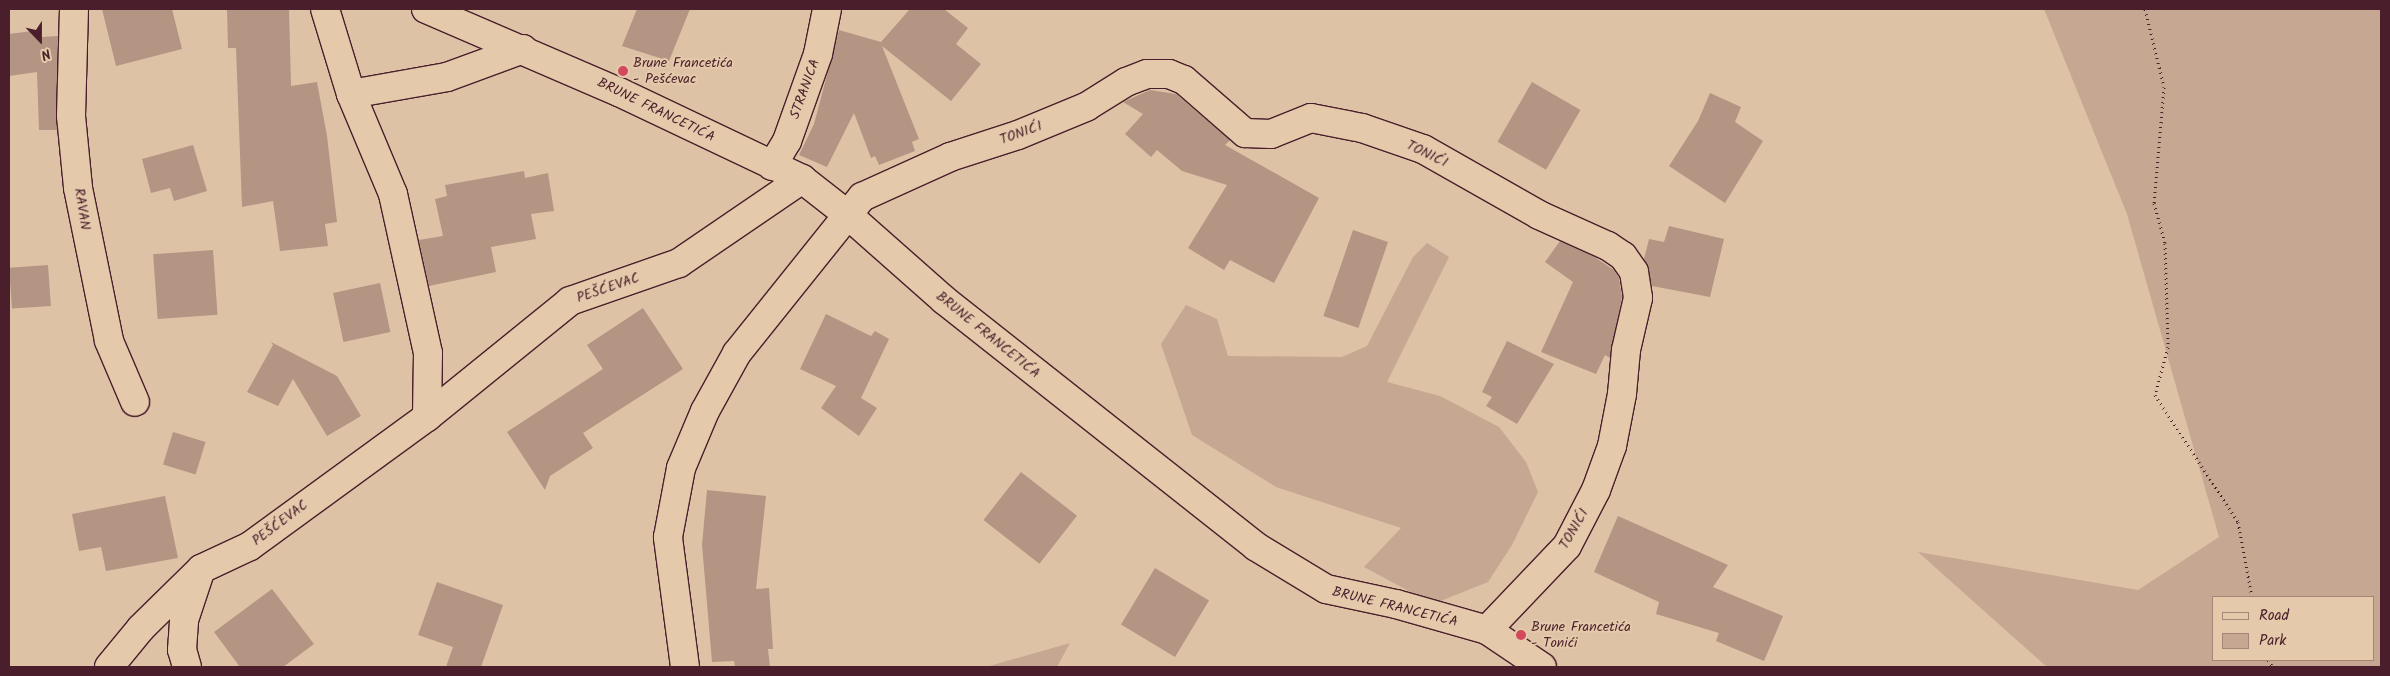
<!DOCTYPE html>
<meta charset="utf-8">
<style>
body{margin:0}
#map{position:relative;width:2390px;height:676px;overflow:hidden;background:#dec2a6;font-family:Kalam,sans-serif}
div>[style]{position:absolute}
.green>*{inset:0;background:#c5a792}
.building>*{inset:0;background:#b49483;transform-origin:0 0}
.path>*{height:3px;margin-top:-1.5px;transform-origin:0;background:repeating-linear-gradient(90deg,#4a1f2b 0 1px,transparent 0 5px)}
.roads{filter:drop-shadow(1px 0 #4a1f2b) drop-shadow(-1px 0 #4a1f2b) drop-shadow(0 1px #4a1f2b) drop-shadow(0 -1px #4a1f2b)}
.minor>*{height:28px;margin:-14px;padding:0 14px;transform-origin:14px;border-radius:14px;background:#e4c9ab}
.dots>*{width:14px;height:14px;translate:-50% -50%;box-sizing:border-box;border:2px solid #e4c9ab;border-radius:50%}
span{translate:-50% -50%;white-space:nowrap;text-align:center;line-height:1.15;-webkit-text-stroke:4px #e4c9ab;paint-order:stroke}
.poi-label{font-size:14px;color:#4a1f2b}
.left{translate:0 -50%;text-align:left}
.street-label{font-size:14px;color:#4a1f2b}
.frame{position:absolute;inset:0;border:10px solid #4a1f2b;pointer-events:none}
.legend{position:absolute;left:2212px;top:596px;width:162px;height:65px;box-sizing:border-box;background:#e4c9ab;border:1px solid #a68578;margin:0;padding:6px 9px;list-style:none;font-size:15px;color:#4a1f2b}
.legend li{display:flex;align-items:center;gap:10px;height:25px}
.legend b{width:25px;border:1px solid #a68578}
.north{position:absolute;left:15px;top:15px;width:50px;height:50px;-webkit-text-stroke:4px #e4c9ab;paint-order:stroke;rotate:158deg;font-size:14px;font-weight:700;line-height:20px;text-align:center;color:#4a1f2b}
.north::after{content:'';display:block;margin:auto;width:18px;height:22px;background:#4a1f2b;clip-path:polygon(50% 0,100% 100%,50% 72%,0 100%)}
</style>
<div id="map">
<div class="green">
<i style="clip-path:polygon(evenodd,2044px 9px,2381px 9px,2381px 667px,2047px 667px,1918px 552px,2138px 590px,2219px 537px,2127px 214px,2044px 9px,2214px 597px,2374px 597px,2374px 660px,2214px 660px,2214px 597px)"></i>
<i style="clip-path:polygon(1427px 243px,1449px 257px,1387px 382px,1440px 396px,1499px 427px,1526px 462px,1538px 492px,1512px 545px,1488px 582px,1433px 604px,1364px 567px,1401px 528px,1276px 487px,1192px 435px,1161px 344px,1186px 305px,1217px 319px,1228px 356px,1342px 357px,1367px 346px,1413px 257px)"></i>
<i style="clip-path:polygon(1070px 643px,1057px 667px,986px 667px)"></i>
</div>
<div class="building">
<i style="clip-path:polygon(102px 9px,172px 9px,182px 49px,116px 66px)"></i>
<i style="clip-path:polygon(227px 9px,289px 9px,291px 86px,317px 82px,327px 136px,337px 222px,325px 224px,328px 246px,280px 251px,273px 201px,242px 207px,236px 48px,228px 48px)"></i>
<i style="clip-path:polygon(637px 9px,690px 9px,669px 61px,622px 46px)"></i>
<i style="clip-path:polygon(910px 9px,944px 9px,968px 28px,956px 44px,981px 64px,951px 101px,882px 46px,919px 139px,912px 142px,915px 151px,879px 165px,875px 156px,871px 158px,854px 113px,827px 167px,799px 155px,814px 124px,839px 30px,881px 42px)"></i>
<i style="clip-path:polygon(40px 30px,41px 37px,58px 36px,57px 130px,39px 130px,37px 72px,9px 76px,9px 34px)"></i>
<i style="left:1532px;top:82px;width:56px;height:69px;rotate:30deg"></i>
<i style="clip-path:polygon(1150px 90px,1176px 94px,1230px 140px,1225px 145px,1319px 198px,1274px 283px,1230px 260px,1224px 270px,1188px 248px,1227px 185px,1182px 171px,1157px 150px,1151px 157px,1125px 134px,1143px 114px,1123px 102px)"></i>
<i style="clip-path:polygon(1710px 93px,1741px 107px,1735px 122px,1763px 141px,1725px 203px,1669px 166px,1698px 121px)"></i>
<i style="clip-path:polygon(193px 145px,207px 191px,174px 201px,170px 188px,151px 193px,142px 159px)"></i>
<i style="clip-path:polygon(524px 171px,525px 178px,548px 173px,554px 211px,531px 214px,536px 239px,491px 247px,496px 272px,429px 286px,419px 240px,443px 236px,435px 199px,447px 196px,445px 185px)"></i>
<i style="clip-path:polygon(1669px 226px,1724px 239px,1710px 297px,1652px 286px,1644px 259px,1649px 239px,1664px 242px)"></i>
<i style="left:1353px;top:230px;width:37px;height:91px;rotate:19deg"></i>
<i style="clip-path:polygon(1560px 241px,1593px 256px,1614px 270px,1619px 278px,1622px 297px,1610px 358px,1605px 355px,1596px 374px,1541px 352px,1573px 282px,1545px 262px)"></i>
<i style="left:213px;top:250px;width:65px;height:60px;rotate:86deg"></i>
<i style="left:48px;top:265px;width:41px;height:39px;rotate:86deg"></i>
<i style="left:380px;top:283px;width:50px;height:48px;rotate:78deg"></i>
<i style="clip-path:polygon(643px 308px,683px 369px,583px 433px,593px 448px,550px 476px,545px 490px,507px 432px,603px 369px,587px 345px)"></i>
<i style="clip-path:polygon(826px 314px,871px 336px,875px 331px,889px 339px,861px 398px,877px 408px,859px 436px,821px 408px,836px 386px,800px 369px)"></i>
<i style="clip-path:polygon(1507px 341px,1554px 364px,1517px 424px,1486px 406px,1492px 397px,1482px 392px)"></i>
<i style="clip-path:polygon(271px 342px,337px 376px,361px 416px,327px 436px,293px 379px,278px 406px,247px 392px,273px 345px)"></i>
<i style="left:173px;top:432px;width:34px;height:34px;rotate:17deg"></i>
<i style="left:1021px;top:472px;width:71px;height:61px;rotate:38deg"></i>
<i style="clip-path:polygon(707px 490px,766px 496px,756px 589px,769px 588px,773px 649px,768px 649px,770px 667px,735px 667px,734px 661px,712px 662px,702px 545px)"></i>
<i style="clip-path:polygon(165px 496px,178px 558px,106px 571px,101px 547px,79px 551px,72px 514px)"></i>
<i style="clip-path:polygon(1618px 516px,1728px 565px,1713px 587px,1783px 616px,1764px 661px,1716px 641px,1719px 633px,1656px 614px,1659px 602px,1594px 572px)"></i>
<i style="left:1155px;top:568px;width:63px;height:66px;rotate:31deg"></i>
<i style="clip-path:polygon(437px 582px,503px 605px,481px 667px,446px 667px,453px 647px,418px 635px)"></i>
<i style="clip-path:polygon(272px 589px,314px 644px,283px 667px,240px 667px,214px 632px)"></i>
</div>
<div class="path">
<i style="left:2145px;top:9px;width:80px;rotate:76.3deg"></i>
<i style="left:2164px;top:87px;width:116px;rotate:94.9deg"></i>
<i style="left:2154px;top:203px;width:41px;rotate:74.6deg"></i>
<i style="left:2165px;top:243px;width:104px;rotate:88.3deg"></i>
<i style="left:2168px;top:347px;width:50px;rotate:105.2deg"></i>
<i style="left:2155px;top:395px;width:152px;rotate:56.8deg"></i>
<i style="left:2238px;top:522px;width:76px;rotate:79.4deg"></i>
<i style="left:2268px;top:660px;width:9px;rotate:54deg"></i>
</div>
<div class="roads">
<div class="minor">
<i style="left:74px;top:9px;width:107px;rotate:91.6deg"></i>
<i style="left:71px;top:116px;width:72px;rotate:84.4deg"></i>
<i style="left:78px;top:188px;width:156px;rotate:78.5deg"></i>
<i style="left:109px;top:341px;width:66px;rotate:66.9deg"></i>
<i style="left:325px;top:9px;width:89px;rotate:73deg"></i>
<i style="left:351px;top:94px;width:108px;rotate:67.2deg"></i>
<i style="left:393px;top:194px;width:163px;rotate:77.6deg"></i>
<i style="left:428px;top:353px;width:64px;rotate:90.9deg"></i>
<i style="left:426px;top:9px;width:210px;rotate:23.3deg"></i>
<i style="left:619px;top:92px;width:203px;rotate:25.4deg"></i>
<i style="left:802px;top:179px;width:58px;rotate:38deg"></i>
<i style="left:848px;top:215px;width:128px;rotate:41.5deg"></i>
<i style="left:944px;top:300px;width:397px;rotate:38.3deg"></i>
<i style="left:1255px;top:546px;width:83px;rotate:31.2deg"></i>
<i style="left:1326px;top:589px;width:72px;rotate:12.1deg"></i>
<i style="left:1396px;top:604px;width:95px;rotate:15.9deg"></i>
<i style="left:1487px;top:630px;width:66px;rotate:33.9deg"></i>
<i style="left:351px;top:94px;width:97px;rotate:-10deg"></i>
<i style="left:447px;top:77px;width:81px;rotate:-20.2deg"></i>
<i style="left:772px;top:166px;width:29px;rotate:-59deg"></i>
<i style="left:787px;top:141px;width:92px;rotate:-70.4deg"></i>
<i style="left:818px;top:54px;width:46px;rotate:-78.7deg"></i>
<i style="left:109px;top:667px;width:50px;rotate:-50.6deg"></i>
<i style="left:141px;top:628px;width:84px;rotate:-44.5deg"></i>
<i style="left:201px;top:569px;width:54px;rotate:-25.1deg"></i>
<i style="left:250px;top:546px;width:219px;rotate:-36.1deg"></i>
<i style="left:427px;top:417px;width:184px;rotate:-39deg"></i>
<i style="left:570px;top:301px;width:115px;rotate:-19.2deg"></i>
<i style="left:679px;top:263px;width:149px;rotate:-34.3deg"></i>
<i style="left:187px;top:667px;width:18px;rotate:-106deg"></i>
<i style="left:182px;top:650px;width:30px;rotate:-86deg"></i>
<i style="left:184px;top:620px;width:47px;rotate:-71.6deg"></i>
<i style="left:685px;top:667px;width:131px;rotate:-97.5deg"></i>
<i style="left:668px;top:537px;width:70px;rotate:-79.3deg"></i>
<i style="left:681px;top:468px;width:62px;rotate:-67.2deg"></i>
<i style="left:705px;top:411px;width:66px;rotate:-61.1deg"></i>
<i style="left:737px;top:353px;width:200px;rotate:-51.3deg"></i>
<i style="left:862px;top:197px;width:97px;rotate:-24.4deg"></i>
<i style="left:950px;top:157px;width:71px;rotate:-17.9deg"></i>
<i style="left:1018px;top:135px;width:74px;rotate:-22.4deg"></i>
<i style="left:1086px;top:107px;width:47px;rotate:-32deg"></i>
<i style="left:1126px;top:82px;width:22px;rotate:-21deg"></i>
<i style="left:1147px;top:74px;width:22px"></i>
<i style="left:1169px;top:74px;width:16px;rotate:22deg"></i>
<i style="left:1184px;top:80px;width:81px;rotate:41deg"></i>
<i style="left:1245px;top:133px;width:26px;rotate:2deg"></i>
<i style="left:1271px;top:134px;width:43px;rotate:-21.8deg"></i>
<i style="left:1311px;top:118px;width:52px;rotate:11.1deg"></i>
<i style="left:1362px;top:128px;width:65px;rotate:19deg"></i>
<i style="left:1423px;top:149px;width:133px;rotate:29.6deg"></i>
<i style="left:1539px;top:215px;width:76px;rotate:24.2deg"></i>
<i style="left:1608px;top:246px;width:18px;rotate:34deg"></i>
<i style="left:1623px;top:256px;width:19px;rotate:55deg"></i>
<i style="left:1634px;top:272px;width:26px;rotate:81deg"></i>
<i style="left:1638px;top:298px;width:53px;rotate:103deg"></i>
<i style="left:1626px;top:350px;width:44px;rotate:95.2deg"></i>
<i style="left:1622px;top:394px;width:53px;rotate:100.9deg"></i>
<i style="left:1612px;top:446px;width:47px;rotate:110deg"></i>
<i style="left:1596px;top:490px;width:63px;rotate:117.4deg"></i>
<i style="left:1567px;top:546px;width:116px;rotate:133.6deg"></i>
</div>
</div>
<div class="dots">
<i style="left:623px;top:71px;background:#d1495b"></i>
<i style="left:1521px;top:635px;background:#d1495b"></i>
</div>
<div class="poi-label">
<span class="left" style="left:633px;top:71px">Brune Francetića<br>- Pešćevac</span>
<span class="left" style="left:1531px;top:635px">Brune Francetića<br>- Tonići</span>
</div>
<div class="street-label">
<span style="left:805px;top:89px;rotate:-70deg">STRANICA</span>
<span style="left:656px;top:110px;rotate:26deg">BRUNE FRANCETIĆA</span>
<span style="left:1021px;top:133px;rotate:-20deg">TONIĆI</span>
<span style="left:1427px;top:154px;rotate:26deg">TONIĆI</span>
<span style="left:82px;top:209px;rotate:81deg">RAVAN</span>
<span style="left:608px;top:288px;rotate:-19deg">PEŠĆEVAC</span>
<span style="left:988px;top:335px;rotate:39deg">BRUNE FRANCETIĆA</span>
<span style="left:280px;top:523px;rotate:-37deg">PEŠĆEVAC</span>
<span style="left:1574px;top:529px;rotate:-60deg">TONIĆI</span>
<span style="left:1395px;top:607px;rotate:14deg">BRUNE FRANCETIĆA</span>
</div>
<div class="frame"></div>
<ul class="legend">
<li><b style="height:6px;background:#e4c9ab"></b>Road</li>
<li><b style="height:14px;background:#c5a792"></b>Park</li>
</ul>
<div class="north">N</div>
</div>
